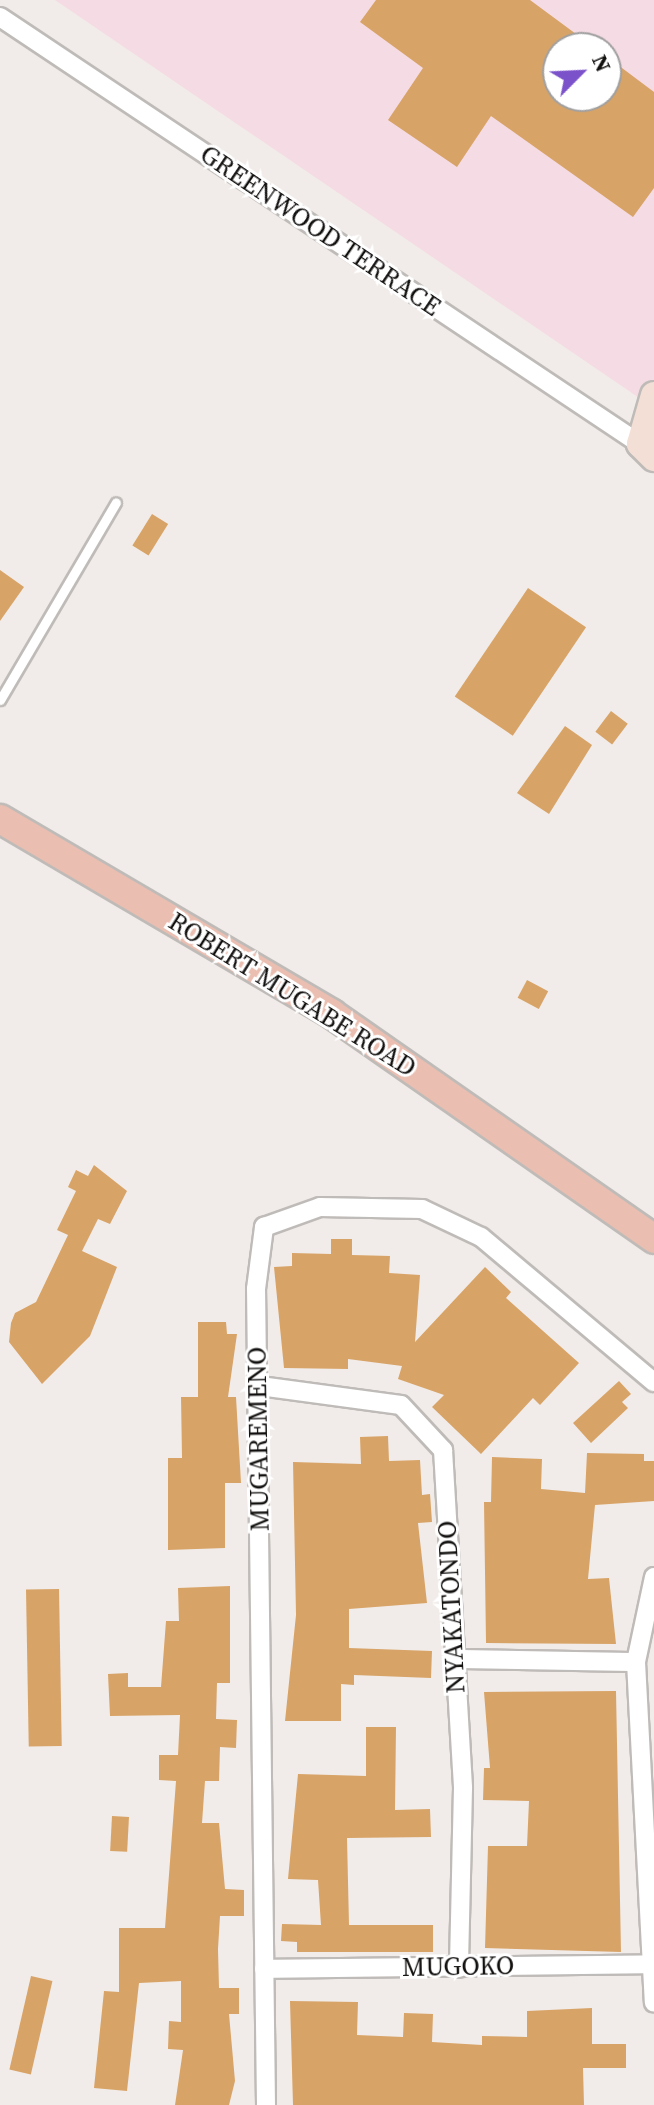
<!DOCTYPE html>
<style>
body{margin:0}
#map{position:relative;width:654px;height:2105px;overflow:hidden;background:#f1ece9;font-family:"Source Serif 4",serif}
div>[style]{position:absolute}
.industrial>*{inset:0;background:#f5dbe3}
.building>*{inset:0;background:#d8a366;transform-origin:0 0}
.roads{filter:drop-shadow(2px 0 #bfbbb8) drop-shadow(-2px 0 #bfbbb8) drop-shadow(0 2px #bfbbb8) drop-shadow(0 -2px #bfbbb8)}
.lane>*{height:9px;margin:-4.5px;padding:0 4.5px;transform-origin:4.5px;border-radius:4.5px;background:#fff}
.street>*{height:18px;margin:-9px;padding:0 9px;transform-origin:9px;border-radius:9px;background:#fff}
.secondary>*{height:26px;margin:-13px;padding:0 13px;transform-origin:13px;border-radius:13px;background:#f4dfd7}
.primary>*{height:28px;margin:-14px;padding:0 14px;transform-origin:14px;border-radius:14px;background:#eabeb0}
span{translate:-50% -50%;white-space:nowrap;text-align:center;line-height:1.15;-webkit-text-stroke:6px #fff;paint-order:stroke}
.street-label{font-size:26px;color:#12100f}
.north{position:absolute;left:542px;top:32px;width:80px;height:80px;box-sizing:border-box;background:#fff;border:2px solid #a09f9f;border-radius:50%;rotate:66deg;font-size:22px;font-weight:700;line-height:32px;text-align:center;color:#12100f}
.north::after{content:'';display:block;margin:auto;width:28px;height:36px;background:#7c52cb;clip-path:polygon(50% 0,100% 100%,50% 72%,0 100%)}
</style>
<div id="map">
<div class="industrial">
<i style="clip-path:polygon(evenodd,55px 0,654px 0,654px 408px,55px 0,558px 48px,606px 48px,606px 96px,558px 96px,558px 48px)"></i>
</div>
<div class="building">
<i style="clip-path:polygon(376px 0,530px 0,595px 48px,558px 48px,558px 96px,606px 96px,606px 56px,654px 92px,654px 188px,633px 217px,491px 116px,457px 167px,388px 120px,423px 68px,360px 22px)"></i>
<i style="left:152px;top:514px;width:19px;height:37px;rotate:32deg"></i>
<i style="clip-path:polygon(0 570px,24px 587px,0 621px)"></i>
<i style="left:528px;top:588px;width:70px;height:131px;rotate:34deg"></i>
<i style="left:611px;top:711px;width:21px;height:26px;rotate:37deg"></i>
<i style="clip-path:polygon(565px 726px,592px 745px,549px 814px,517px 793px)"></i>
<i style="left:527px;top:980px;width:24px;height:20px;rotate:28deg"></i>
<i style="clip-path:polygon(94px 1165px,127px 1191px,110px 1224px,98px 1219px,82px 1251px,117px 1267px,90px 1336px,42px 1384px,9px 1342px,11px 1323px,15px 1313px,36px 1302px,68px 1235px,57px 1230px,76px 1191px,68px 1187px,76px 1170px,88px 1176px)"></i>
<i style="clip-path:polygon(331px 1239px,352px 1239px,352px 1255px,390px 1256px,389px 1273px,420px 1275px,415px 1342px,485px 1267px,511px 1292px,506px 1298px,579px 1363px,540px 1405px,533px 1398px,481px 1454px,432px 1407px,444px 1395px,398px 1379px,402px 1366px,348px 1359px,348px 1369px,284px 1368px,274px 1267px,292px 1266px,292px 1253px,331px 1254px)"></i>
<i style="clip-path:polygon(198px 1322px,226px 1322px,227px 1334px,237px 1334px,228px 1397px,236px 1397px,241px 1483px,225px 1483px,225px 1548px,168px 1550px,168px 1458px,182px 1458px,181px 1397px,198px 1397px)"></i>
<i style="clip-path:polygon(619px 1381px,631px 1394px,622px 1402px,628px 1408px,591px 1443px,573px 1423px)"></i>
<i style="clip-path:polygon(388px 1436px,389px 1461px,420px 1460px,422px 1495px,430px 1494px,432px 1522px,418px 1523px,427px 1603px,349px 1609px,349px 1648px,432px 1651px,431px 1678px,354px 1675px,354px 1685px,341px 1684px,341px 1721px,285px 1721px,296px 1615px,293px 1462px,361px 1464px,360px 1437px)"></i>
<i style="clip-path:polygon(587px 1453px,644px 1454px,644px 1461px,654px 1461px,654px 1501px,595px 1505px,588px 1579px,609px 1578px,616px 1644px,486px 1643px,484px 1502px,491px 1502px,492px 1457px,542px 1459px,541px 1489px,585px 1493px)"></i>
<i style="clip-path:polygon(230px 1586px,230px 1683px,217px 1683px,216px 1719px,237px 1720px,236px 1748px,220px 1747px,219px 1781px,205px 1781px,202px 1823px,219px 1823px,225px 1889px,244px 1890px,244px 1916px,220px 1916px,218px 1949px,219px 1988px,239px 1988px,239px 2014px,229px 2014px,235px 2081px,229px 2105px,175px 2105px,183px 2050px,168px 2049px,169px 2021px,181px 2022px,181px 1981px,139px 1983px,127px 2091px,94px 2088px,104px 1991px,119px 1992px,119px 1928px,165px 1928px,176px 1781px,159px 1780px,159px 1755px,178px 1755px,180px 1715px,110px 1716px,108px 1674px,128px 1673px,128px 1687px,161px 1687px,166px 1621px,179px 1621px,178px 1588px)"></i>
<i style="left:59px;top:1589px;width:157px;height:33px;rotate:89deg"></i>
<i style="clip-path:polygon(616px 1691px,621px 1952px,485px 1948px,488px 1846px,527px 1846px,529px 1801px,483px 1800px,484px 1768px,490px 1768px,484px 1692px)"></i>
<i style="clip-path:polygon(366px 1727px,396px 1727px,395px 1810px,430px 1809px,431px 1837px,347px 1838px,349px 1925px,433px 1925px,433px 1952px,297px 1952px,297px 1942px,281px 1941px,282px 1924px,321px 1925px,318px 1880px,288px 1879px,298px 1774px,366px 1776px)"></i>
<i style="left:112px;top:1816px;width:17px;height:35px;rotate:3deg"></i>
<i style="left:31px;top:1976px;width:22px;height:96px;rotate:13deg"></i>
<i style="clip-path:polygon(290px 2001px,358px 2002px,357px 2035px,403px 2037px,404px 2013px,433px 2014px,432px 2042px,482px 2045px,482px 2036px,527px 2037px,527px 2011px,592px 2008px,592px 2044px,626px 2044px,626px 2068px,583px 2068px,584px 2105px,293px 2105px)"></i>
</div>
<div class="roads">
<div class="lane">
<i style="left:0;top:700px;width:229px;rotate:-59.6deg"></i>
</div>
<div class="street">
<i style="left:0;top:17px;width:769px;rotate:33.71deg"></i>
<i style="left:260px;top:1386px;width:142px;rotate:7.7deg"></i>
<i style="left:401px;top:1405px;width:62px;rotate:47deg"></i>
<i style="left:443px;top:1450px;width:339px;rotate:86.6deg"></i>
<i style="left:463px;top:1788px;width:180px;rotate:91.3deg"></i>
<i style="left:654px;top:1577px;width:87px;rotate:102deg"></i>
<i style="left:636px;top:1662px;width:341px;rotate:87deg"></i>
<i style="left:456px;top:1659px;width:180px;rotate:1deg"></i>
<i style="left:264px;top:1969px;width:390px;rotate:-0.7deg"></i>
<i style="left:266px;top:2105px;width:816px;rotate:-90.7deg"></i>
<i style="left:256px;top:1289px;width:63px;rotate:-82.6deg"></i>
<i style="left:264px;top:1227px;width:59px;rotate:-19.7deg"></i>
<i style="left:320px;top:1207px;width:102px;rotate:1.1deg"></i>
<i style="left:422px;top:1209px;width:65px;rotate:25.4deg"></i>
<i style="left:481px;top:1237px;width:226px;rotate:40deg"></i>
</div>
<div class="secondary">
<i style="left:654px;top:395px;width:51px;rotate:105.9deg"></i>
<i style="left:640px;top:444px;width:20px;rotate:45deg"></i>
</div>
<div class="primary">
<i style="left:0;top:819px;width:385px;rotate:30.4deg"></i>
<i style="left:332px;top:1014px;width:393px;rotate:34.9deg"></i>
</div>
</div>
<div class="street-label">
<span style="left:320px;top:231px;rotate:34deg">GREENWOOD TERRACE</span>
<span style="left:292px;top:995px;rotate:32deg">ROBERT MUGABE ROAD</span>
<span style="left:259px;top:1439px;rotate:-91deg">MUGAREMENO</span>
<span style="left:452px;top:1607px;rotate:-93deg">NYAKATONDO</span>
<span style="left:458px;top:1967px;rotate:-1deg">MUGOKO</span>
</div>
<div class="north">N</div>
</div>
